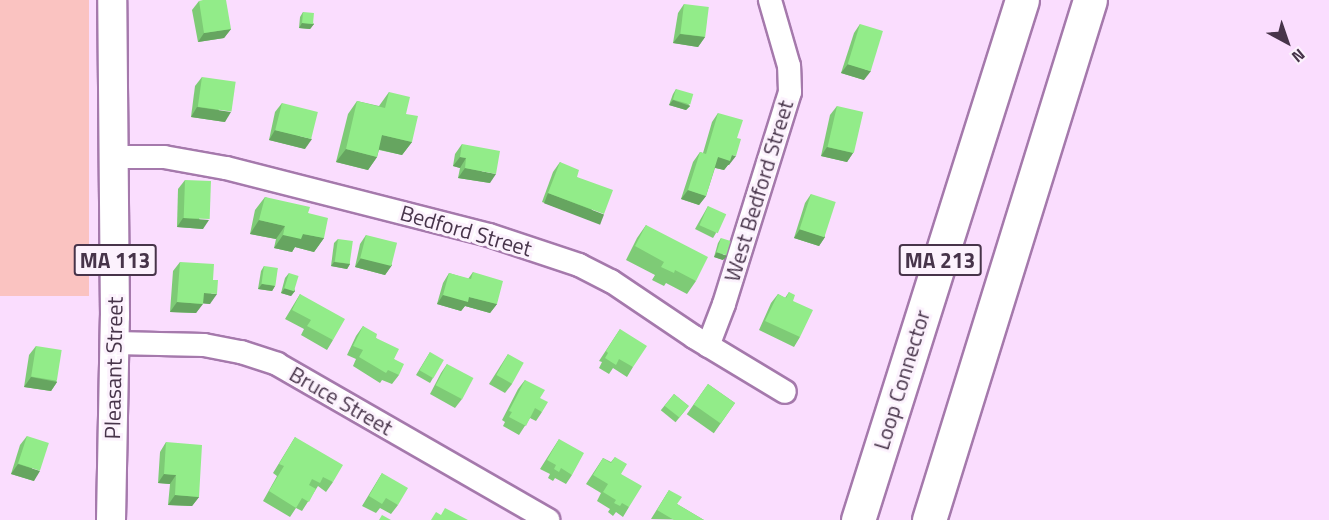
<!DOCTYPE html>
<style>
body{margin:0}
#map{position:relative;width:1329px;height:520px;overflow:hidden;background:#faddfe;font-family:"Titillium Web",sans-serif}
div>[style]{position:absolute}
.green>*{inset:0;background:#fac3c1;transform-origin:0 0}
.roads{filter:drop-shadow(2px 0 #a579ac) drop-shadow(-2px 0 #a579ac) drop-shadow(0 2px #a579ac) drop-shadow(0 -2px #a579ac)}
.minor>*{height:22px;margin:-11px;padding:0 11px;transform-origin:11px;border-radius:11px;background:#fff}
.major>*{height:28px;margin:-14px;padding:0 14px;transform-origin:14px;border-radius:14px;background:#fff}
.highway>*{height:33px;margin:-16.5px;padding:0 16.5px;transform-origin:16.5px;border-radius:16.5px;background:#fff}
.wall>*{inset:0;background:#7ecb76;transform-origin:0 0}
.shaded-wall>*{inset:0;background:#66a560;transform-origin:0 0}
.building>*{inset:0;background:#92ec89;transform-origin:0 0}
span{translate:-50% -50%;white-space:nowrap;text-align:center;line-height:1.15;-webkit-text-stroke:6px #fcf2fd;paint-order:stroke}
.shield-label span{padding:2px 4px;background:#fcf2fd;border:2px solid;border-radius:4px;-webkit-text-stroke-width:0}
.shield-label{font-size:21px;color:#47344a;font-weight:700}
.street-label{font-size:22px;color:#47344a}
.north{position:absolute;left:1257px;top:12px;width:60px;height:60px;-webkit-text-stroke:4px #fcf2fd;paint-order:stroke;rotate:140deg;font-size:16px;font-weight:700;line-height:24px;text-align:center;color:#47344a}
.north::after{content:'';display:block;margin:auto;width:21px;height:27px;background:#47344a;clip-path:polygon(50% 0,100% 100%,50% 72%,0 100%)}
</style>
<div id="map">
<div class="green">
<i style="left:0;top:0;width:89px;height:296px"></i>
</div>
<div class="roads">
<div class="minor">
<i style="left:115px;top:157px;width:49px"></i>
<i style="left:164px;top:157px;width:63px;rotate:10.1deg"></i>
<i style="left:226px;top:168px;width:271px;rotate:14.3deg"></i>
<i style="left:489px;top:235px;width:95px;rotate:18.4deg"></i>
<i style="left:579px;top:265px;width:36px;rotate:27deg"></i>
<i style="left:611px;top:281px;width:100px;rotate:34deg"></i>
<i style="left:694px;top:337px;width:106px;rotate:31.1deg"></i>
<i style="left:115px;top:343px;width:89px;rotate:1.3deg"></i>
<i style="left:204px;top:345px;width:38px;rotate:11deg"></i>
<i style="left:241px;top:352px;width:38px;rotate:18deg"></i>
<i style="left:277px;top:364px;width:313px;rotate:29.9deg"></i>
<i style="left:708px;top:346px;width:45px;rotate:-69.1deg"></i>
<i style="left:724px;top:304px;width:222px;rotate:-72.7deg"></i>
<i style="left:790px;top:92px;width:26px;rotate:-92deg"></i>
<i style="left:789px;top:66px;width:69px;rotate:-106.1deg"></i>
</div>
<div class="major">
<i style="left:111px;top:520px;width:204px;rotate:-88.9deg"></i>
<i style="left:115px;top:316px;width:316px;rotate:-90.5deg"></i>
</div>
<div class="highway">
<i style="left:858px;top:520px;width:545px;rotate:-72.5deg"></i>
<i style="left:929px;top:520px;width:544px;rotate:-72.8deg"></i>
</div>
</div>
<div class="wall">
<i style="clip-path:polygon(199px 1px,231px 29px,224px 38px,198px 42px,192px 10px)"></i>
<i style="clip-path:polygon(684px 4px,705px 37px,698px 47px,673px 43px,678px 13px)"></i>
<i style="clip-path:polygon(303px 12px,314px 24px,310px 29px,299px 28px,300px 17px)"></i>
<i style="clip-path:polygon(860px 24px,864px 80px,841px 73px,854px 33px)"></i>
<i style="clip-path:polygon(202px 77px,225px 122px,191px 117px,195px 86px)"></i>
<i style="clip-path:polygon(676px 89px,690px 106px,686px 110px,669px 105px,673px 94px)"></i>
<i style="clip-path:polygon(389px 92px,406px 114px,412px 142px,402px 155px,379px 150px,377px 157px,368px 170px,336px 162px,348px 114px,357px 101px,379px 106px)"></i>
<i style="clip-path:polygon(282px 103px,305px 149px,269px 140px,275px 112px)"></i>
<i style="clip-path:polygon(837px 106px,853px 153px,847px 162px,821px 156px,830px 115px)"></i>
<i style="clip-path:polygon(718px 113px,729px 165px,728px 165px,724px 170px,715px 168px,706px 196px,699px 205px,681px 199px,693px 162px,700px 152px,703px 153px,712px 122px)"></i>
<i style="clip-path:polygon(462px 144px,490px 183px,458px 178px,460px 168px,453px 166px,455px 154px)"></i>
<i style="clip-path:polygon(560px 162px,577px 177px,598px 223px,542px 202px,553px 172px)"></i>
<i style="clip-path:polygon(185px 180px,203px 229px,177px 227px,178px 189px)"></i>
<i style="clip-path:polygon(811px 194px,825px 237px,819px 246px,794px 238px,805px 203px)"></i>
<i style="clip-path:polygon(265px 197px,308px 213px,324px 238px,314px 252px,295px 247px,292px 252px,274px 248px,276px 239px,250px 234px,255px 210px)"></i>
<i style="clip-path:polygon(708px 206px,716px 233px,713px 238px,695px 229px)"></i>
<i style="clip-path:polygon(646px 225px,696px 281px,687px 294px,666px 283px,664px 286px,652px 280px,655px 275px,626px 260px,637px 238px)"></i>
<i style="clip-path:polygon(366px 235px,392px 265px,385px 275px,355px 267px,360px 244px)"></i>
<i style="clip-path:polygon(721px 238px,723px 260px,714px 257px,718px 243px)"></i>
<i style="clip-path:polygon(338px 239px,350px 264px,347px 269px,331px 266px,334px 243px)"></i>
<i style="clip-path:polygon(180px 262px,213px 280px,210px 304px,203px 303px,196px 313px,170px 312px,173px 271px)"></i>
<i style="clip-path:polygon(264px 266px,275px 286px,272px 291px,258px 289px,261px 271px)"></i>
<i style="clip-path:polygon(473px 272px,497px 304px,490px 313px,465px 306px,461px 311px,437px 304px,443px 283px,449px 273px,468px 279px)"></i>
<i style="clip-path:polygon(289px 273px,295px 291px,291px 296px,281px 293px,285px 278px)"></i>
<i style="clip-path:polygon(789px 292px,793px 301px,800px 337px,794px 347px,759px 330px,771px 303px,778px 294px,785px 298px)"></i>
<i style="clip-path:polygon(300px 294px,333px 340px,327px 350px,301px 335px,304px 329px,285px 319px)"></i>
<i style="clip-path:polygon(363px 326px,376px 338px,394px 359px,399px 375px,392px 384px,382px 380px,380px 383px,353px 366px,356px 359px,347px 355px,356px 336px)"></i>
<i style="clip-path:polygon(620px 329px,633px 367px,627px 377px,613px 368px,609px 374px,599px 368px,602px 362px,599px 361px)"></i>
<i style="clip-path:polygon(36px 346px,57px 382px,51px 391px,24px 387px,29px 355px)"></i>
<i style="clip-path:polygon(430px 352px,433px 378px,430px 383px,416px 375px)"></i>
<i style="clip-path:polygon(508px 354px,512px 384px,505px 393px,489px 384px)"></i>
<i style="clip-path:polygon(447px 364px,462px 399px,455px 408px,430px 394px,441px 373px)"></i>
<i style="clip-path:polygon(525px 380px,542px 412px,536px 421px,530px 418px,519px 435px,503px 426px,505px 422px,502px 420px,518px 389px)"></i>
<i style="left:708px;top:384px;width:33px;height:37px;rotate:35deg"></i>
<i style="left:674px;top:394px;width:19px;height:21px;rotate:39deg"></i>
<i style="clip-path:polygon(27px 436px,34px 481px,11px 474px,20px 445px)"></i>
<i style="clip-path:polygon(295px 437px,333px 482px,326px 492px,318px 486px,302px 511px,296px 508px,290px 517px,263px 501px,277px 476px,273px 473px)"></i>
<i style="clip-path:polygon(559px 439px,572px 475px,566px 484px,555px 478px,553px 481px,548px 478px,550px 474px,540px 469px)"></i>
<i style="clip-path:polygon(166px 442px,199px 497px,192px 506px,168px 505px,170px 484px,158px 483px,160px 452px)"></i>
<i style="clip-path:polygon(615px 457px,621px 474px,629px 507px,623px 517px,616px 512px,613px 516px,608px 512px,610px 509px,597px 501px,601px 493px,586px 484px,603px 458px,611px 462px)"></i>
<i style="clip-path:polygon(382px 473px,398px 505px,391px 514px,380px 508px,376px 513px,362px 506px)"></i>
<i style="clip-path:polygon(669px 490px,677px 504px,704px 520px,651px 519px)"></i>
</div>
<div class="shaded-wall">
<i style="clip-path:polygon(302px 23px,314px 24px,310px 29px,299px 28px)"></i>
<i style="clip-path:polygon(231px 29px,224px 38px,198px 42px,204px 33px)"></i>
<i style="clip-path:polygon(680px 34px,705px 37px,698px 47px,673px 43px)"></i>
<i style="clip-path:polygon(848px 64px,871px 71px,864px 80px,841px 73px)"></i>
<i style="clip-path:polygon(673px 100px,690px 106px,686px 110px,669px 105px)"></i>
<i style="clip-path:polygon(197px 107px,231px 112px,225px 122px,191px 117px)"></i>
<i style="clip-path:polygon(275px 130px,312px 139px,305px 149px,269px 140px)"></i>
<i style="clip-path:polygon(382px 135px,412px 142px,402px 155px,373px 148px)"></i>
<i style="clip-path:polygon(827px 147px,853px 153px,847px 162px,821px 156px)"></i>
<i style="clip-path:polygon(346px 149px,377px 157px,368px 170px,336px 162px)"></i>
<i style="clip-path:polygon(732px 155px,736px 156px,729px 165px,728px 165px,724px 170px,712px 167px,718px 157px)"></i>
<i style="clip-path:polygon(460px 157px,466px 158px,460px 168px,453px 166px)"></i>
<i style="clip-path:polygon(465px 168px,496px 174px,490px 183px,458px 178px)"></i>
<i style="clip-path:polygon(688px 190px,706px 196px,699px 205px,681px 199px)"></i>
<i style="left:548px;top:193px;width:60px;height:11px;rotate:21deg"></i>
<i style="clip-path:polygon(183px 218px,209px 220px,203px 229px,177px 227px)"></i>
<i style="clip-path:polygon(259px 220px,285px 226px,276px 239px,250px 234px)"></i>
<i style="clip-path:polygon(800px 229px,825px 237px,819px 246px,794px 238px)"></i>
<i style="clip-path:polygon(303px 234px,324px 238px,314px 252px,295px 247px,292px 252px,274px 248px,283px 235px)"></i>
<i style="clip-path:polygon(717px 252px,727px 256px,723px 260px,714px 257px)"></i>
<i style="clip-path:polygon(361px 258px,392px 265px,385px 275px,355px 267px)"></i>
<i style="clip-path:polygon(334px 262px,350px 264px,347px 269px,331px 266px)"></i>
<i style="clip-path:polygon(262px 284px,275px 286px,272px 291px,258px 289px)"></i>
<i style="clip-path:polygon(285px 288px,295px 291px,291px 296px,281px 293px)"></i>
<i style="clip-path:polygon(204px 293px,217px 294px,210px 304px,197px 303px)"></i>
<i style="clip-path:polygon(443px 295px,469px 297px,497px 304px,490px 313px,465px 306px,461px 311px,437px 304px)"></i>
<i style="clip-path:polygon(177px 302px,203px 304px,196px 313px,170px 312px)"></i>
<i style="clip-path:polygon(31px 377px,57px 382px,51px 391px,24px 387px)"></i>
<i style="clip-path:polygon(18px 464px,40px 471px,34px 481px,11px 474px)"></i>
<i style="clip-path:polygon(164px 474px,176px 475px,170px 484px,158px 483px)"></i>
<i style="clip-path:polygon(175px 495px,199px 497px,192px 506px,168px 505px)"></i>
</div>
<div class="building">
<i style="clip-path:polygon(203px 0,226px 0,231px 29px,204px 33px,199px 1px)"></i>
<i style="left:684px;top:4px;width:25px;height:30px;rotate:7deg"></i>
<i style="left:303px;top:12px;width:11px;height:11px;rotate:5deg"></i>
<i style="left:860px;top:24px;width:24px;height:42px;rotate:17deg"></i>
<i style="left:202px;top:77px;width:34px;height:30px;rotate:8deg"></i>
<i style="left:676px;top:89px;width:18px;height:11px;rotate:16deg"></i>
<i style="clip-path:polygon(389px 92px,410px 97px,406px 114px,418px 116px,412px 142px,382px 135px,377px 157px,346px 149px,357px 101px,385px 108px)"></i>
<i style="left:282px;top:103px;width:37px;height:28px;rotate:14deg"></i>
<i style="left:837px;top:106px;width:27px;height:42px;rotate:13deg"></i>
<i style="clip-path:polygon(718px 113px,743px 120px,737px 138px,741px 139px,736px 156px,732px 155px,730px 161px,718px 157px,706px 196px,688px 190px,700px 152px,706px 154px)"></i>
<i style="clip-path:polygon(462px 144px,500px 151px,496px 174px,465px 168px,466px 158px,460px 157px)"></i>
<i style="clip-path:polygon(560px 162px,579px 170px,577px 177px,613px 190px,604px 214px,548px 193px)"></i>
<i style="left:185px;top:180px;width:26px;height:38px;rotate:2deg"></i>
<i style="left:811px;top:194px;width:26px;height:37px;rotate:18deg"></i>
<i style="clip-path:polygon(265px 197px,310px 207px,308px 213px,328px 218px,324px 238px,303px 234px,301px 239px,283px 235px,285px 226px,259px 220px)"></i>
<i style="left:708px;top:206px;width:20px;height:21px;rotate:24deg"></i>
<i style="clip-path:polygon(646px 225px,708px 257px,696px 281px,675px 270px,674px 273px,661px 267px,664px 262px,635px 246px)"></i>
<i style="left:366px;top:235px;width:32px;height:24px;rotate:14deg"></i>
<i style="left:721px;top:238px;width:10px;height:15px;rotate:17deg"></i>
<i style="left:338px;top:239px;width:15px;height:23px;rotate:8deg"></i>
<i style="clip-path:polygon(180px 262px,214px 264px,213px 280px,218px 280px,217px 294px,204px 293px,203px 304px,177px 302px)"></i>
<i style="left:264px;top:266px;width:14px;height:18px;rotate:8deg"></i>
<i style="clip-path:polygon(473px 272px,503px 281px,497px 304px,469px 297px,468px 302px,443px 295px,449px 273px,471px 279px)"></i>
<i style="left:289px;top:273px;width:10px;height:16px;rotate:17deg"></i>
<i style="clip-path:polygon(789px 292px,795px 295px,793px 301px,813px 310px,800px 337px,765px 321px,778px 294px,786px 298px)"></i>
<i style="clip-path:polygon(300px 294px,345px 319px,333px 340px,307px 326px,311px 320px,292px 310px)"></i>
<i style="clip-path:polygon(363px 326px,377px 334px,376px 338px,399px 349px,394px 359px,404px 364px,399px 375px,388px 370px,386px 373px,359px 357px,363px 350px,353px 346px)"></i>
<i style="clip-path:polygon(620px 329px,647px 346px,633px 367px,619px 359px,616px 365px,605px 358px,608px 353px,606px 351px)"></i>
<i style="left:36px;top:346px;width:26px;height:31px;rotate:9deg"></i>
<i style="left:430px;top:352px;width:16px;height:21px;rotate:30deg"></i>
<i style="left:508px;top:354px;width:18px;height:24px;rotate:29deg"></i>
<i style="left:447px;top:364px;width:30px;height:24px;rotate:28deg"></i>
<i style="clip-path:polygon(525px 380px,545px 390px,540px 398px,548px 402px,542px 412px,535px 408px,526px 426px,509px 417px,512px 412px,509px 411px)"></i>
<i style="left:708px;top:384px;width:33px;height:25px;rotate:35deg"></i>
<i style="left:674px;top:394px;width:19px;height:15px;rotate:39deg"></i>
<i style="left:27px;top:436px;width:23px;height:29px;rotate:18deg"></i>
<i style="clip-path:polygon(295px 437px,343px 465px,333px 482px,323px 477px,320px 483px,312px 479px,309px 485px,316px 489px,309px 502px,302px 498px,296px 508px,269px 491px,284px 466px,279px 464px)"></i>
<i style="clip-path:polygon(559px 439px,584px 453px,572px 475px,561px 468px,559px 472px,554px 469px,556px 465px,547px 460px)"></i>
<i style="clip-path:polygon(166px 442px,202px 445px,199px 497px,175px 495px,176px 475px,164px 474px)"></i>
<i style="clip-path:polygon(615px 457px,627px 464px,621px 474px,642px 486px,629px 507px,622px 503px,620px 506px,614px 503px,616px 500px,603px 492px,608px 484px,593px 475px,603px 458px,611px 463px)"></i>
<i style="clip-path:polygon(382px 473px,408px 488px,398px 505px,386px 498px,382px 504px,369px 496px)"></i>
<i style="clip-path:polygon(669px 490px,682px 497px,677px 504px,704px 520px,674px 520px,657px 510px)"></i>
<i style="clip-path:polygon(445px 508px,468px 520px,431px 520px,436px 512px,441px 515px)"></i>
<i style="clip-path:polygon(382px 515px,391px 520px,379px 520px)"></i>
</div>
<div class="shield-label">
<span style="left:115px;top:260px">MA 113</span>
<span style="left:940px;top:260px">MA 213</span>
</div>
<div class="street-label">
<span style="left:759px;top:191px;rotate:-73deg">West Bedford Street</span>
<span style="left:466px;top:231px;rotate:16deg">Bedford Street</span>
<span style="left:114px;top:368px;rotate:-89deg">Pleasant Street</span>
<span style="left:902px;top:380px;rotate:-73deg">Loop Connector</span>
<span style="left:341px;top:401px;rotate:30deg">Bruce Street</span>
</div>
<div class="north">N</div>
</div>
